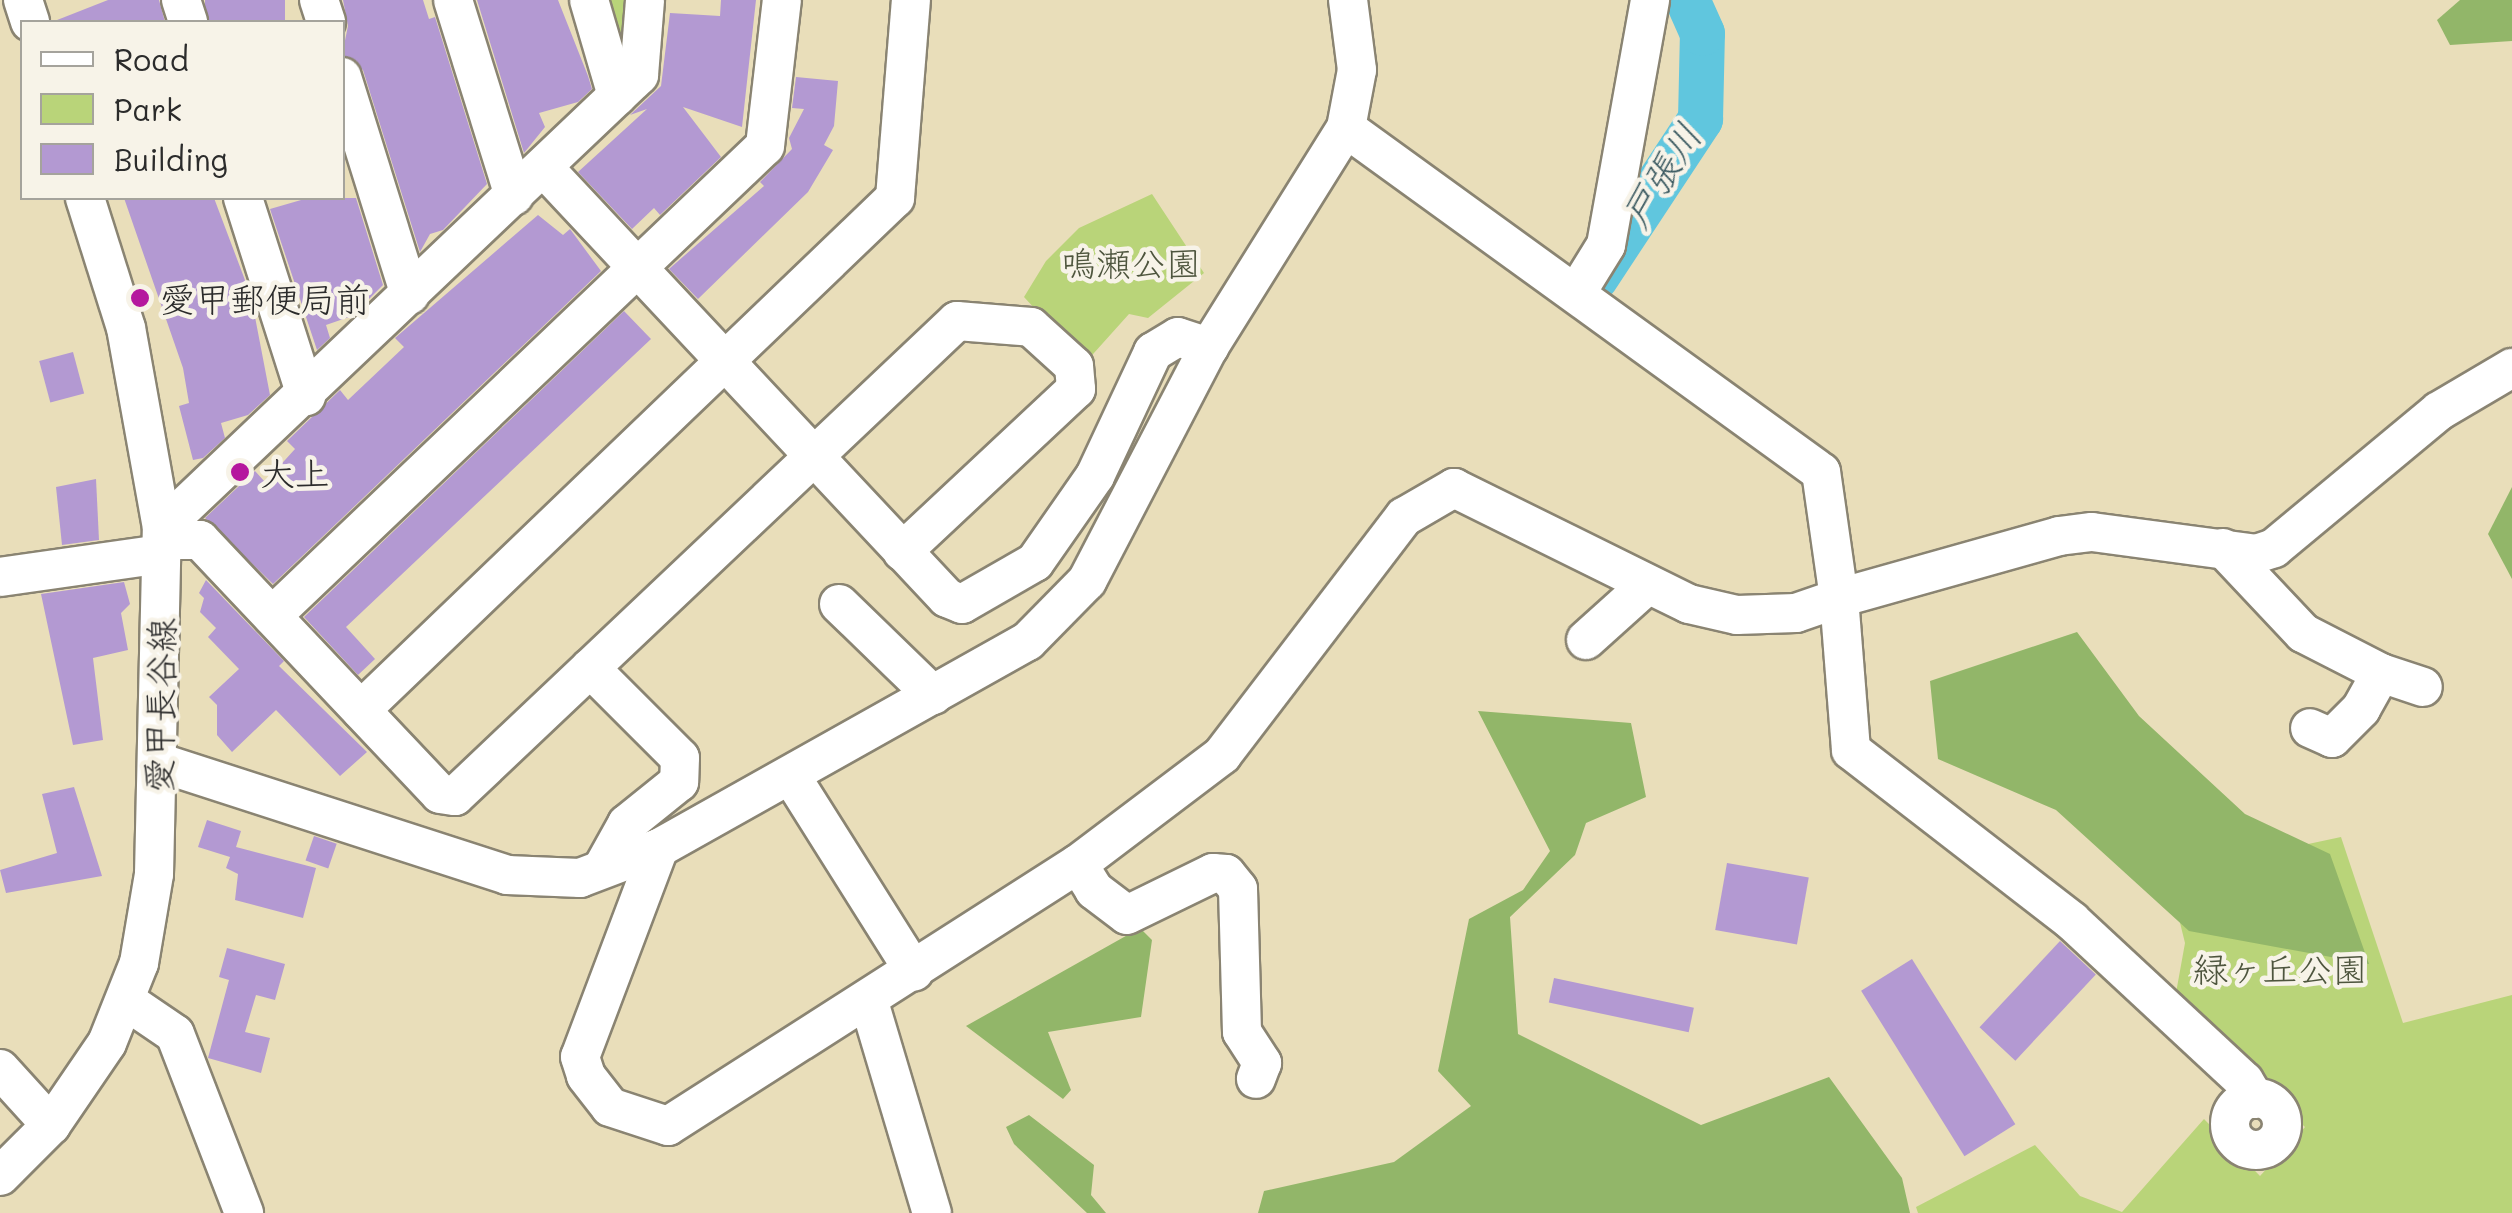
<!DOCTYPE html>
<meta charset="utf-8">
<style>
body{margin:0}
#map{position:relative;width:2512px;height:1213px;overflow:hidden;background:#e9deba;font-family:Mali,"Klee One",sans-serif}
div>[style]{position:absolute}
.green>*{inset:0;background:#b9d479}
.forest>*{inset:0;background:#92b669}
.river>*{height:45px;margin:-22.5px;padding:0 22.5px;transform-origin:22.5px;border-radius:22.5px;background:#60c6de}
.building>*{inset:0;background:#b399d2;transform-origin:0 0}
.roads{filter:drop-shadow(2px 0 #8a8472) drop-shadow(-2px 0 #8a8472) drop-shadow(0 2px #8a8472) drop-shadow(0 -2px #8a8472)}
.minor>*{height:38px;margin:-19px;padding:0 19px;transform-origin:19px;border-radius:19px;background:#fff}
.minor>.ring{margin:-19px;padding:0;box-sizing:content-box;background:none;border:38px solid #fff;border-radius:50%}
.dots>*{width:28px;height:28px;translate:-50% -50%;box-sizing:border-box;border:5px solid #f7f3e8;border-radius:50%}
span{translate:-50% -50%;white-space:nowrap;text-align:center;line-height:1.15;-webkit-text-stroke:9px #f7f3e8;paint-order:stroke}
.park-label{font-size:35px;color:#4e553e}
.poi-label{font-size:35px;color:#2b2b2b}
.left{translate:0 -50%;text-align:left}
.street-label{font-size:35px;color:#2b2b2b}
.water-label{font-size:38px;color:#3b5a61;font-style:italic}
.legend{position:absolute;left:20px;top:20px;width:325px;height:180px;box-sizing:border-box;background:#f7f3e8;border:2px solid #a5a39c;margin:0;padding:12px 18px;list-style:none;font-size:30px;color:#2b2b2b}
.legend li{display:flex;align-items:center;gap:20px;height:50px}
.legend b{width:50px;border:2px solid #a5a39c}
</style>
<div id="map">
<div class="green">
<i style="clip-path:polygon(596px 0,632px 0,625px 73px)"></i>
<i style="clip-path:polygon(1152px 194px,1204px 273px,1148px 318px,1129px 314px,1085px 363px,1024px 297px,1046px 261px,1079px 228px)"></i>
<i style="clip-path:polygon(2341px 837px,2403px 1023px,2512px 995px,2512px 1213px,1918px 1213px,1916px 1207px,2035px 1145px,2080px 1196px,2122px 1212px,2204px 1119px,2260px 1176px,2305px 1127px,2174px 1004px,2185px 943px,2168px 874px)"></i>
</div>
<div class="forest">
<i style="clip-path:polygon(2460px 0,2512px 0,2512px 41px,2450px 45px,2437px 20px)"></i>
<i style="clip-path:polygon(2512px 487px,2512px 579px,2488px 534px)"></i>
<i style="clip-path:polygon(2077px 632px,2139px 716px,2245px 814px,2330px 854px,2369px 964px,2189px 931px,2056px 810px,1938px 759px,1930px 681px)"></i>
<i style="clip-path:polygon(1478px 711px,1631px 723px,1646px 797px,1586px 823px,1575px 855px,1510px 917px,1518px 1034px,1701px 1125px,1829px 1077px,1902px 1178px,1910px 1213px,1258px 1213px,1264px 1191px,1394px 1162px,1471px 1106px,1438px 1071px,1469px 919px,1523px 890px,1550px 851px)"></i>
<i style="clip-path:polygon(1140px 928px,1152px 940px,1141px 1017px,1048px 1032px,1071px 1090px,1063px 1099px,966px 1026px)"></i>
<i style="clip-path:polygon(1029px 1115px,1094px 1165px,1091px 1195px,1106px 1213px,1087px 1213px,1014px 1144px,1006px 1127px)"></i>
</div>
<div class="river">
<i style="left:1595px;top:278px;width:191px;rotate:-56.6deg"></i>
<i style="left:1700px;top:119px;width:86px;rotate:-88.7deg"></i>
<i style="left:1702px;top:33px;width:36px;rotate:-114deg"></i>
</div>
<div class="building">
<i style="clip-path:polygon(108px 0,159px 0,165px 22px,52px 22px)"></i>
<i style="left:205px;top:0;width:80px;height:23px"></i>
<i style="clip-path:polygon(343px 0,423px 0,429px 19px,435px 17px,487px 184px,443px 230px,430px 234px,420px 252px,363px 70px,342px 55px,348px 26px)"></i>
<i style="clip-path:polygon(477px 0,558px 0,588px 76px,592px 89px,578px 102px,539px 113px,545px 127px,524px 153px)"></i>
<i style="clip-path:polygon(721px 0,756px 0,742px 127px,683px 107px,721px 157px,660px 215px,654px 208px,632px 229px,578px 172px,647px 109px,630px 115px,661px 86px,670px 13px,720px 16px)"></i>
<i style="clip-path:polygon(796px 77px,838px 81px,834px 126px,824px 145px,833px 150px,808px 192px,698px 299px,669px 269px,764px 186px,760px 182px,792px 149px,789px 138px,804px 109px,792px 108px)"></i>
<i style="clip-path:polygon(124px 198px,214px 198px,251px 296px,270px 395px,248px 415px,221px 423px,225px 438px,203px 458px,193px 460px,179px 406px,189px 403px,183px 368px)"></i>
<i style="clip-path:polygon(308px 198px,356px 198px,383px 285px,352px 316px,326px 325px,330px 338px,317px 350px,270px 209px)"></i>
<i style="clip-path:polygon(538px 215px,563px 235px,570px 229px,601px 271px,273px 584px,205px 518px,255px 471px,265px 482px,295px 449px,287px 441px,340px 390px,348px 400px,404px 347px,395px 338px)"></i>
<i style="clip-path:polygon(624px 311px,651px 339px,346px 627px,375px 659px,358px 675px,304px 617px)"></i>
<i style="left:73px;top:352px;width:43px;height:35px;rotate:75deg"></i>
<i style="clip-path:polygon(96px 479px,99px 540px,62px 545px,56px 487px)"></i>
<i style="clip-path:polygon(206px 580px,284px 661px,279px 666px,367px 752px,340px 776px,276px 710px,232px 752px,217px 735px,217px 705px,209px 697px,239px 669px,208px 637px,216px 628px,200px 612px,204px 598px,199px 593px)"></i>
<i style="clip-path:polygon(124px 582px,130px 604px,121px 613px,128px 650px,93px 658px,103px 740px,73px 745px,41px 594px)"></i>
<i style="clip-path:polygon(74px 787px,102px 876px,6px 893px,0 870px,57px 853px,42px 794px)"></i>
<i style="clip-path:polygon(207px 820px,241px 831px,236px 847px,316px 868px,303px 918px,235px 900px,238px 874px,226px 868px,230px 857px,198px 847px)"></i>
<i style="left:314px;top:836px;width:24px;height:26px;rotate:19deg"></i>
<i style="left:1727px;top:863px;width:83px;height:68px;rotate:10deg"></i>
<i style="left:2060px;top:941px;width:49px;height:118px;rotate:43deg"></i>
<i style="clip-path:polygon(227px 948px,285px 964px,275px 1000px,256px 995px,245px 1032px,270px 1038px,261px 1073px,208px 1058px,229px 980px,219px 977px)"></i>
<i style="left:1912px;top:959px;width:195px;height:60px;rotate:58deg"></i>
<i style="left:1554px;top:978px;width:143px;height:25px;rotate:12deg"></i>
</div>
<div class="roads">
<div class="minor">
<i style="left:23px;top:0;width:23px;rotate:72deg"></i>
<i style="left:181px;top:0;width:23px;rotate:72deg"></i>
<i style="left:319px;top:0;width:23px;rotate:72deg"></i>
<i style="left:453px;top:0;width:205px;rotate:72.7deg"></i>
<i style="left:589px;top:0;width:100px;rotate:73.7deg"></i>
<i style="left:342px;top:77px;width:228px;rotate:72.7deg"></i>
<i style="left:544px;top:168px;width:589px;rotate:46.86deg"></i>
<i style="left:947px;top:598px;width:16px;rotate:22deg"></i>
<i style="left:962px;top:604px;width:84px;rotate:-29.9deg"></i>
<i style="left:1035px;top:562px;width:105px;rotate:-55.1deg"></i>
<i style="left:1095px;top:476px;width:137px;rotate:-64.9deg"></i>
<i style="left:1153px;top:352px;width:29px;rotate:-31deg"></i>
<i style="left:1178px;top:337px;width:33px;rotate:18deg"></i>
<i style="left:243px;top:198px;width:208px;rotate:72.3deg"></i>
<i style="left:1577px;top:292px;width:55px;rotate:-58.3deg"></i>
<i style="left:1606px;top:245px;width:249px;rotate:-79.8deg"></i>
<i style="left:162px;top:528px;width:658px;rotate:-43.52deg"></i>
<i style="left:639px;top:75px;width:75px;rotate:-85.4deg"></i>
<i style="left:162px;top:540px;width:38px"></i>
<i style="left:200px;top:540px;width:349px;rotate:46.6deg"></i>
<i style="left:440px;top:794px;width:15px;rotate:8deg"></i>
<i style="left:455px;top:796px;width:691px;rotate:-43.42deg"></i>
<i style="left:957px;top:321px;width:74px;rotate:4.6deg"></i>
<i style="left:1031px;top:327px;width:58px;rotate:42.2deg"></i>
<i style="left:1074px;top:366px;width:23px;rotate:85deg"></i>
<i style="left:1076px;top:389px;width:238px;rotate:136.9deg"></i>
<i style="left:2223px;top:548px;width:117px;rotate:46.7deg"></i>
<i style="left:2303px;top:633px;width:88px;rotate:27.1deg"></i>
<i style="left:2381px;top:673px;width:41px;rotate:119.1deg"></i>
<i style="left:2361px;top:709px;width:41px;rotate:135deg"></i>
<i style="left:2332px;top:738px;width:24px;rotate:-156deg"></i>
<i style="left:0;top:577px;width:163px;rotate:-8.1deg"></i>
<i style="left:839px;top:604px;width:131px;rotate:44.1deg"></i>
<i style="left:272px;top:616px;width:681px;rotate:-43.63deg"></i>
<i style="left:765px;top:146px;width:147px;rotate:-83.4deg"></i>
<i style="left:1586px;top:640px;width:82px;rotate:-42deg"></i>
<i style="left:590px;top:668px;width:127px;rotate:45deg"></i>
<i style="left:680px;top:758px;width:24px;rotate:92deg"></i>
<i style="left:679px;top:782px;width:67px;rotate:141.1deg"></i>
<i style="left:627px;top:824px;width:51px;rotate:119.1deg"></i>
<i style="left:2381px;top:673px;width:44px;rotate:18.4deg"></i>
<i style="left:361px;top:710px;width:740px;rotate:-43.8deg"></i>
<i style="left:895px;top:198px;width:199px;rotate:-85.4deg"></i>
<i style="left:158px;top:762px;width:367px;rotate:17.9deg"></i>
<i style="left:507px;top:875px;width:73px;rotate:2.4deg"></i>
<i style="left:580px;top:878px;width:85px;rotate:-20.8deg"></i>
<i style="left:659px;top:848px;width:423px;rotate:-29.3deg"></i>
<i style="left:1028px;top:641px;width:84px;rotate:-45.5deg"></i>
<i style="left:1087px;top:581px;width:264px;rotate:-62.5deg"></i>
<i style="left:1209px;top:347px;width:258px;rotate:-58deg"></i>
<i style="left:1346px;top:128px;width:59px;rotate:-79.3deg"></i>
<i style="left:1357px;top:70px;width:71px;rotate:-97.3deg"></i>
<i style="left:791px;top:776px;width:231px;rotate:57.8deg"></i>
<i style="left:659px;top:848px;width:223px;rotate:110.7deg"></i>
<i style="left:580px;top:1057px;width:20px;rotate:72deg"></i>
<i style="left:586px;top:1076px;width:39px;rotate:52deg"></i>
<i style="left:610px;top:1107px;width:61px;rotate:18.1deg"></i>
<i style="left:668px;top:1126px;width:487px;rotate:-32.6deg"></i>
<i style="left:1078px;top:864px;width:181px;rotate:-37.1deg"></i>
<i style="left:1222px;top:755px;width:300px;rotate:-52.6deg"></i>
<i style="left:1404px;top:517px;width:58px;rotate:-30.1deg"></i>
<i style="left:1454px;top:488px;width:262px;rotate:26.3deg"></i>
<i style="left:1689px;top:604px;width:49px;rotate:12.9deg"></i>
<i style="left:1737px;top:615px;width:59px;rotate:-1.9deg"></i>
<i style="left:1796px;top:613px;width:46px;rotate:-19.2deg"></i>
<i style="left:1839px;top:598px;width:127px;rotate:-98.1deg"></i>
<i style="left:1821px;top:472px;width:586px;rotate:-144.09deg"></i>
<i style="left:1078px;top:864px;width:31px;rotate:58deg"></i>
<i style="left:1094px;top:890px;width:41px;rotate:37.1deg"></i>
<i style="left:1127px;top:915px;width:96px;rotate:-26deg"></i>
<i style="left:1213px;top:873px;width:13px;rotate:4deg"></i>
<i style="left:1226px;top:874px;width:19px;rotate:51deg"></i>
<i style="left:1238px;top:889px;width:143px;rotate:88.4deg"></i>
<i style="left:1242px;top:1032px;width:37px;rotate:57deg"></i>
<i style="left:1262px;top:1063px;width:17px;rotate:111deg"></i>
<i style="left:125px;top:1000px;width:60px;rotate:34.2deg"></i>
<i style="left:175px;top:1034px;width:192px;rotate:68.9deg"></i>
<i style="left:869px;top:1002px;width:220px;rotate:73.4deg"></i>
<i style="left:0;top:1069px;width:76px;rotate:47.7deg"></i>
<i class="ring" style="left:2230px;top:1098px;width:14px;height:14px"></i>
<i style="left:2255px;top:1099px;width:21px;rotate:-121deg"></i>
<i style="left:2244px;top:1081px;width:235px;rotate:-137.1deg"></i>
<i style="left:2072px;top:921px;width:279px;rotate:-142.3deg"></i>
<i style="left:1851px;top:750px;width:152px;rotate:-94.5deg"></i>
<i style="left:1839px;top:598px;width:229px;rotate:-15.7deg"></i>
<i style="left:2059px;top:536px;width:33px;rotate:-7deg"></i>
<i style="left:2092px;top:532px;width:165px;rotate:7.6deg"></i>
<i style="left:2256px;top:554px;width:19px;rotate:-18deg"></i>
<i style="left:2274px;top:548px;width:214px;rotate:-39.7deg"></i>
<i style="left:2439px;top:411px;width:85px;rotate:-30.5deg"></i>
<i style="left:0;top:1176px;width:72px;rotate:-45deg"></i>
<i style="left:51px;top:1125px;width:99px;rotate:-55.7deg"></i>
<i style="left:107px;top:1043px;width:86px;rotate:-68.2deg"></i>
<i style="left:139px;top:963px;width:90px;rotate:-80.4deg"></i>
<i style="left:154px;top:874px;width:346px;rotate:-88.7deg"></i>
<i style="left:162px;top:528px;width:203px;rotate:-100.2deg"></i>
<i style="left:126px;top:328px;width:136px;rotate:-107.5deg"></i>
</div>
</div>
<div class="dots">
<i style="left:140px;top:298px;background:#b5179e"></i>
<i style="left:240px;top:472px;background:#b5179e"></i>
</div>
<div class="park-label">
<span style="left:1131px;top:262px">鳴瀬公園</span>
<span style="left:2280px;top:968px">緑ヶ丘公園</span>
</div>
<div class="poi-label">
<span class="left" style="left:160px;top:298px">愛甲郵便局前</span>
<span class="left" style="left:260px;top:472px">大上</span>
</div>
<div class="street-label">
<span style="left:159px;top:705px;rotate:-89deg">愛甲長谷線</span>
</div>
<div class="water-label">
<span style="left:1661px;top:175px;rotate:-58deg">戸張川</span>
</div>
<ul class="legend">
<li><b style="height:12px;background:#fff"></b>Road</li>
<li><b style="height:28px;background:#b9d479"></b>Park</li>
<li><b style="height:28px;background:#b399d2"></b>Building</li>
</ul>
</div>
